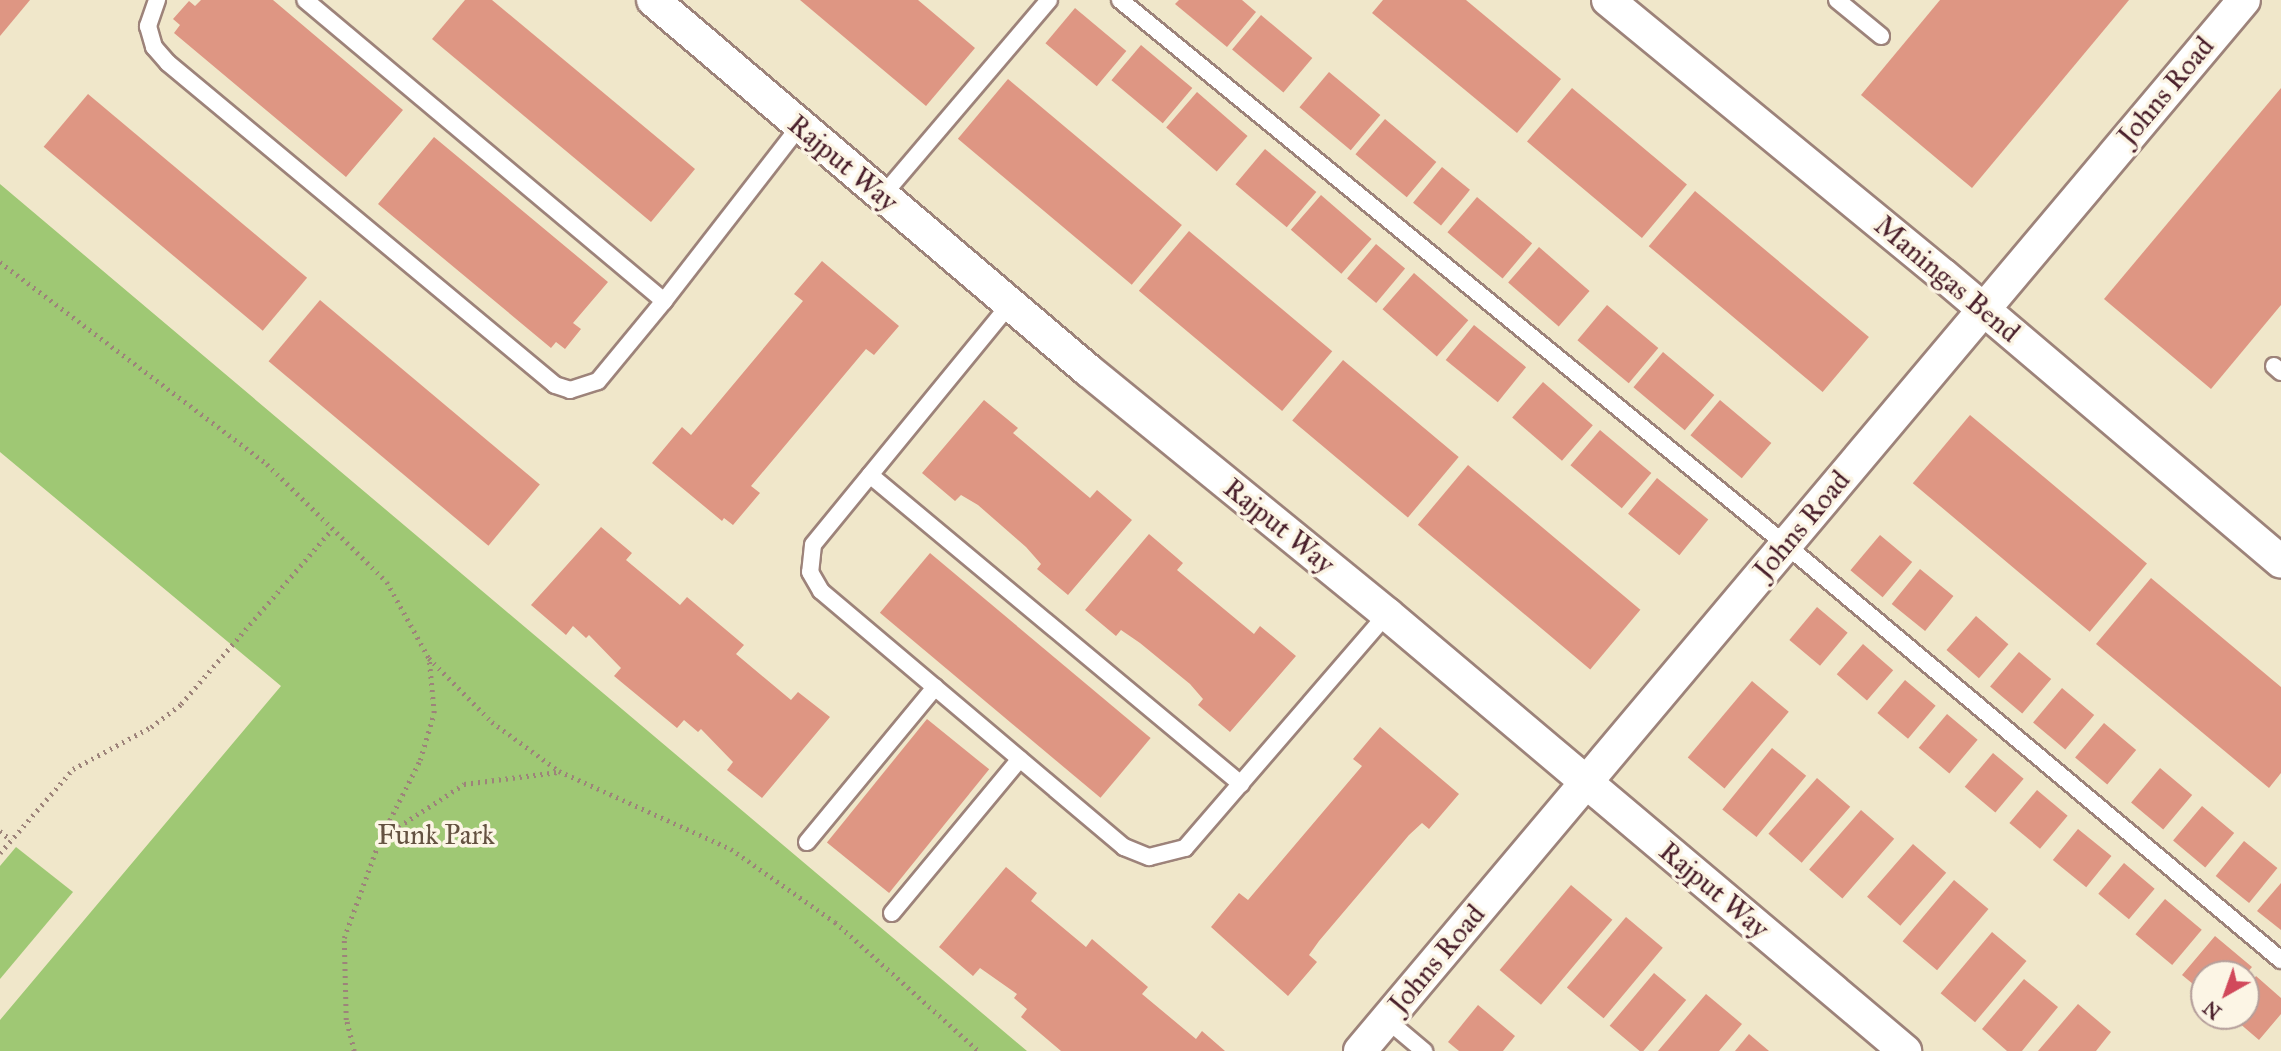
<!DOCTYPE html>
<style>
body{margin:0}
#map{position:relative;width:2281px;height:1051px;overflow:hidden;background:#f0e7ca;font-family:"IM FELL Great Primer",serif}
div>[style]{position:absolute}
.green>*{inset:0;background:#9fc874}
.building>*{inset:0;background:#de9683;transform-origin:0 0}
.path>*{height:4.5px;margin-top:-2.25px;transform-origin:0;background:repeating-linear-gradient(90deg,#9d837a 0 2px,transparent 0 7px)}
.roads{filter:drop-shadow(2px 0 #9d837a) drop-shadow(-2px 0 #9d837a) drop-shadow(0 2px #9d837a) drop-shadow(0 -2px #9d837a)}
.service>*{height:16px;margin:-8px;padding:0 8px;transform-origin:8px;border-radius:8px;background:#fff}
.minor>*{height:32px;margin:-16px;padding:0 16px;transform-origin:16px;border-radius:16px;background:#fff}
span{translate:-50% -50%;white-space:nowrap;text-align:center;line-height:1.15;-webkit-text-stroke:7px #fcf5e5;paint-order:stroke}
.street-label{font-size:28px;color:#4a1f2b}
.park-label{font-size:28px;color:#645241}
.north{position:absolute;left:2190px;top:960px;width:70px;height:70px;box-sizing:border-box;background:#fcf5e5;border:2px solid #b59f9b;border-radius:50%;rotate:220deg;font-size:19px;font-weight:700;line-height:28px;text-align:center;color:#4a1f2b}
.north::after{content:'';display:block;margin:auto;width:24px;height:32px;background:#d1495b;clip-path:polygon(50% 0,100% 100%,50% 72%,0 100%)}
</style>
<div id="map">
<div class="green">
<i style="clip-path:polygon(0 184px,1027px 1051px,0 1051px,0 1020px,281px 686px,0 452px)"></i>
<i style="clip-path:polygon(16px 847px,73px 892px,0 979px,0 866px)"></i>
</div>
<div class="building">
<i style="clip-path:polygon(0 0,30px 0,0 36px)"></i>
<i style="clip-path:polygon(201px 0,273px 0,403px 110px,346px 177px,174px 33px,180px 25px,173px 19px,189px 1px,195px 6px)"></i>
<i style="clip-path:polygon(465px 0,492px 0,695px 169px,651px 222px,432px 39px)"></i>
<i style="clip-path:polygon(800px 0,918px 0,975px 48px,926px 106px)"></i>
<i style="clip-path:polygon(1179px 0,1242px 0,1256px 12px,1227px 47px,1175px 4px)"></i>
<i style="clip-path:polygon(1383px 0,1466px 0,1561px 79px,1517px 133px,1372px 13px)"></i>
<i style="clip-path:polygon(1940px 0,2129px 0,1972px 188px,1861px 95px)"></i>
<i style="left:1075px;top:8px;width:67px;height:46px;rotate:40deg"></i>
<i style="left:1261px;top:15px;width:67px;height:45px;rotate:40deg"></i>
<i style="left:1141px;top:45px;width:67px;height:46px;rotate:40deg"></i>
<i style="left:1329px;top:72px;width:67px;height:46px;rotate:40deg"></i>
<i style="left:1008px;top:79px;width:227px;height:78px;rotate:40deg"></i>
<i style="left:1572px;top:88px;width:150px;height:70px;rotate:40deg"></i>
<i style="clip-path:polygon(2281px 88px,2281px 305px,2211px 389px,2104px 299px)"></i>
<i style="left:1197px;top:92px;width:67px;height:47px;rotate:41deg"></i>
<i style="left:88px;top:94px;width:286px;height:69px;rotate:40deg"></i>
<i style="left:1385px;top:119px;width:67px;height:46px;rotate:40deg"></i>
<i style="clip-path:polygon(434px 137px,608px 282px,573px 323px,581px 329px,565px 349px,556px 342px,551px 348px,378px 204px)"></i>
<i style="left:1265px;top:149px;width:67px;height:46px;rotate:40deg"></i>
<i style="left:1442px;top:167px;width:36px;height:46px;rotate:39deg"></i>
<i style="left:1695px;top:191px;width:227px;height:72px;rotate:40deg"></i>
<i style="left:1321px;top:195px;width:67px;height:46px;rotate:41deg"></i>
<i style="left:1477px;top:197px;width:72px;height:46px;rotate:40deg"></i>
<i style="left:1189px;top:231px;width:187px;height:78px;rotate:40deg"></i>
<i style="left:1376px;top:244px;width:38px;height:45px;rotate:40deg"></i>
<i style="left:1539px;top:247px;width:67px;height:47px;rotate:41deg"></i>
<i style="clip-path:polygon(822px 261px,899px 326px,874px 355px,866px 349px,751px 486px,760px 493px,733px 525px,724px 518px,722px 521px,652px 463px,682px 427px,691px 435px,803px 301px,794px 294px)"></i>
<i style="left:1414px;top:273px;width:72px;height:48px;rotate:41deg"></i>
<i style="left:320px;top:300px;width:287px;height:80px;rotate:40deg"></i>
<i style="left:1607px;top:305px;width:67px;height:46px;rotate:40deg"></i>
<i style="left:1474px;top:325px;width:67px;height:45px;rotate:39deg"></i>
<i style="left:1663px;top:352px;width:67px;height:46px;rotate:40deg"></i>
<i style="left:1343px;top:360px;width:151px;height:79px;rotate:40deg"></i>
<i style="left:1543px;top:382px;width:66px;height:47px;rotate:41deg"></i>
<i style="clip-path:polygon(984px 400px,1018px 428px,1013px 433px,1090px 498px,1097px 490px,1132px 520px,1068px 595px,1037px 569px,1041px 564px,1026px 547px,978px 505px,961px 495px,955px 501px,922px 473px)"></i>
<i style="left:1720px;top:400px;width:67px;height:46px;rotate:40deg"></i>
<i style="left:1970px;top:415px;width:231px;height:89px;rotate:40deg"></i>
<i style="left:1600px;top:430px;width:67px;height:46px;rotate:40deg"></i>
<i style="left:1468px;top:465px;width:225px;height:78px;rotate:40deg"></i>
<i style="left:1657px;top:478px;width:66px;height:46px;rotate:39deg"></i>
<i style="clip-path:polygon(601px 527px,632px 553px,626px 560px,680px 605px,687px 597px,744px 645px,736px 654px,791px 700px,798px 692px,830px 717px,762px 798px,727px 770px,733px 762px,701px 729px,698px 732px,684px 720px,677px 728px,614px 676px,621px 668px,589px 635px,586px 638px,573px 626px,566px 635px,531px 605px)"></i>
<i style="clip-path:polygon(1149px 534px,1183px 563px,1177px 570px,1254px 634px,1260px 626px,1296px 656px,1230px 732px,1198px 705px,1203px 699px,1190px 684px,1140px 643px,1121px 630px,1116px 636px,1085px 610px)"></i>
<i style="left:1880px;top:535px;width:42px;height:46px;rotate:40deg"></i>
<i style="left:930px;top:553px;width:288px;height:78px;rotate:40deg"></i>
<i style="left:1920px;top:569px;width:43px;height:45px;rotate:39deg"></i>
<i style="clip-path:polygon(2151px 578px,2281px 687px,2281px 773px,2269px 788px,2096px 644px)"></i>
<i style="left:1817px;top:607px;width:40px;height:43px;rotate:40deg"></i>
<i style="left:1976px;top:616px;width:43px;height:45px;rotate:41deg"></i>
<i style="left:1863px;top:644px;width:40px;height:40px;rotate:41deg"></i>
<i style="left:2019px;top:652px;width:42px;height:45px;rotate:40deg"></i>
<i style="left:1905px;top:680px;width:40px;height:43px;rotate:40deg"></i>
<i style="left:1752px;top:681px;width:48px;height:100px;rotate:40deg"></i>
<i style="left:2062px;top:688px;width:42px;height:45px;rotate:40deg"></i>
<i style="left:1947px;top:714px;width:40px;height:44px;rotate:40deg"></i>
<i style="left:927px;top:719px;width:80px;height:159px;rotate:39deg"></i>
<i style="left:2104px;top:723px;width:42px;height:45px;rotate:40deg"></i>
<i style="clip-path:polygon(1380px 727px,1459px 794px,1429px 829px,1422px 823px,1409px 835px,1319px 941px,1309px 955px,1317px 962px,1288px 996px,1211px 927px,1239px 893px,1248px 900px,1362px 766px,1353px 759px)"></i>
<i style="left:1772px;top:748px;width:44px;height:79px;rotate:39deg"></i>
<i style="left:1993px;top:753px;width:40px;height:44px;rotate:40deg"></i>
<i style="left:2160px;top:768px;width:42px;height:45px;rotate:40deg"></i>
<i style="left:1817px;top:778px;width:44px;height:74px;rotate:41deg"></i>
<i style="left:2037px;top:790px;width:40px;height:43px;rotate:40deg"></i>
<i style="left:2202px;top:806px;width:42px;height:45px;rotate:40deg"></i>
<i style="left:1861px;top:810px;width:44px;height:79px;rotate:41deg"></i>
<i style="left:2078px;top:829px;width:43px;height:40px;rotate:39deg"></i>
<i style="left:2244px;top:841px;width:43px;height:45px;rotate:39deg"></i>
<i style="left:1913px;top:844px;width:44px;height:70px;rotate:41deg"></i>
<i style="left:2124px;top:863px;width:40px;height:40px;rotate:40deg"></i>
<i style="clip-path:polygon(1006px 867px,1037px 893px,1031px 901px,1086px 947px,1092px 939px,1148px 987px,1142px 994px,1196px 1039px,1202px 1031px,1225px 1051px,1061px 1051px,1021px 1017px,1027px 1009px,1014px 998px,1017px 994px,980px 968px,973px 976px,939px 947px)"></i>
<i style="left:1954px;top:880px;width:45px;height:80px;rotate:40deg"></i>
<i style="clip-path:polygon(2281px 883px,2281px 930px,2257px 911px)"></i>
<i style="left:1571px;top:885px;width:54px;height:111px;rotate:40deg"></i>
<i style="left:2165px;top:899px;width:48px;height:46px;rotate:40deg"></i>
<i style="left:1626px;top:917px;width:48px;height:92px;rotate:40deg"></i>
<i style="left:1992px;top:932px;width:45px;height:80px;rotate:40deg"></i>
<i style="clip-path:polygon(2215px 936px,2252px 967px,2246px 974px,2204px 974px,2204px 993px,2182px 975px)"></i>
<i style="left:1654px;top:973px;width:42px;height:69px;rotate:40deg"></i>
<i style="clip-path:polygon(2256px 976px,2281px 998px,2281px 1014px,2259px 1040px,2231px 1016px,2246px 1016px,2246px 989px)"></i>
<i style="clip-path:polygon(2024px 979px,2058px 1007px,2022px 1051px,2007px 1051px,1982px 1029px)"></i>
<i style="clip-path:polygon(1706px 994px,1742px 1024px,1719px 1051px,1658px 1051px)"></i>
<i style="clip-path:polygon(2078px 1004px,2111px 1032px,2096px 1051px,2038px 1051px)"></i>
<i style="clip-path:polygon(1478px 1005px,1515px 1036px,1503px 1051px,1459px 1051px,1448px 1042px)"></i>
<i style="clip-path:polygon(1749px 1034px,1769px 1051px,1735px 1051px)"></i>
</div>
<div class="path">
<i style="left:0;top:262px;width:335px;rotate:37.1deg"></i>
<i style="left:267px;top:464px;width:168px;rotate:44.5deg"></i>
<i style="left:387px;top:582px;width:87px;rotate:61.1deg"></i>
<i style="left:429px;top:658px;width:90px;rotate:45.5deg"></i>
<i style="left:492px;top:722px;width:83px;rotate:36.2deg"></i>
<i style="left:559px;top:771px;width:189px;rotate:24.4deg"></i>
<i style="left:731px;top:849px;width:127px;rotate:35.1deg"></i>
<i style="left:835px;top:922px;width:193px;rotate:41.9deg"></i>
<i style="left:0;top:831px;width:14px;rotate:39deg"></i>
<i style="left:381px;top:838px;width:99px;rotate:-33deg"></i>
<i style="left:464px;top:784px;width:95px;rotate:-7.3deg"></i>
<i style="left:0;top:853px;width:111px;rotate:-49deg"></i>
<i style="left:73px;top:769px;width:89px;rotate:-28.3deg"></i>
<i style="left:151px;top:727px;width:38px;rotate:-37deg"></i>
<i style="left:181px;top:704px;width:231px;rotate:-49.2deg"></i>
<i style="left:354px;top:1051px;width:32px;rotate:-104deg"></i>
<i style="left:346px;top:1020px;width:82px;rotate:-91.4deg"></i>
<i style="left:344px;top:938px;width:105px;rotate:-70deg"></i>
<i style="left:380px;top:839px;width:89px;rotate:-63.1deg"></i>
<i style="left:420px;top:760px;width:49px;rotate:-73.4deg"></i>
<i style="left:434px;top:713px;width:54px;rotate:-95.3deg"></i>
</div>
<div class="roads">
<div class="service">
<i style="left:157px;top:0;width:28px;rotate:109deg"></i>
<i style="left:148px;top:26px;width:22px;rotate:74deg"></i>
<i style="left:154px;top:47px;width:21px;rotate:49deg"></i>
<i style="left:168px;top:63px;width:503px;rotate:39.76deg"></i>
<i style="left:555px;top:385px;width:16px;rotate:18deg"></i>
<i style="left:570px;top:390px;width:29px;rotate:-18deg"></i>
<i style="left:598px;top:381px;width:104px;rotate:-50.5deg"></i>
<i style="left:664px;top:301px;width:468px;rotate:-140deg"></i>
<i style="left:1120px;top:0;width:861px;rotate:39.29deg"></i>
<i style="left:1786px;top:545px;width:646px;rotate:39.98deg"></i>
<i style="left:1837px;top:0;width:57px;rotate:39.3deg"></i>
<i style="left:883px;top:195px;width:256px;rotate:-49.6deg"></i>
<i style="left:664px;top:301px;width:220px;rotate:-52.2deg"></i>
<i style="left:1010px;top:304px;width:311px;rotate:129.3deg"></i>
<i style="left:813px;top:545px;width:27px;rotate:96deg"></i>
<i style="left:810px;top:572px;width:22px;rotate:60deg"></i>
<i style="left:821px;top:591px;width:397px;rotate:40.2deg"></i>
<i style="left:1124px;top:847px;width:27px;rotate:22deg"></i>
<i style="left:1149px;top:857px;width:37px;rotate:-14deg"></i>
<i style="left:1185px;top:848px;width:309px;rotate:-49.2deg"></i>
<i style="left:2274px;top:366px;width:9px;rotate:41deg"></i>
<i style="left:870px;top:475px;width:483px;rotate:39.8deg"></i>
<i style="left:807px;top:842px;width:201px;rotate:-50.4deg"></i>
<i style="left:892px;top:913px;width:200px;rotate:-50.3deg"></i>
<i style="left:1386px;top:1019px;width:50px;rotate:40.1deg"></i>
</div>
<div class="minor">
<i style="left:653px;top:0;width:572px;rotate:40.4deg"></i>
<i style="left:1089px;top:371px;width:385px;rotate:39.2deg"></i>
<i style="left:1387px;top:614px;width:678px;rotate:40.15deg"></i>
<i style="left:1608px;top:0;width:433px;rotate:39.4deg"></i>
<i style="left:1943px;top:275px;width:443px;rotate:40.3deg"></i>
<i style="left:1360px;top:1051px;width:1373px;rotate:-49.93deg"></i>
</div>
</div>
<div class="street-label">
<span style="left:2166px;top:91px;rotate:-50deg">Johns Road</span>
<span style="left:843px;top:163px;rotate:40deg">Rajput Way</span>
<span style="left:1947px;top:279px;rotate:40deg">Maningas Bend</span>
<span style="left:1802px;top:525px;rotate:-50deg">Johns Road</span>
<span style="left:1279px;top:526px;rotate:39deg">Rajput Way</span>
<span style="left:1714px;top:890px;rotate:40deg">Rajput Way</span>
<span style="left:1437px;top:959px;rotate:-50deg">Johns Road</span>
</div>
<div class="park-label">
<span style="left:436px;top:835px">Funk Park</span>
</div>
<div class="north">N</div>
</div>
